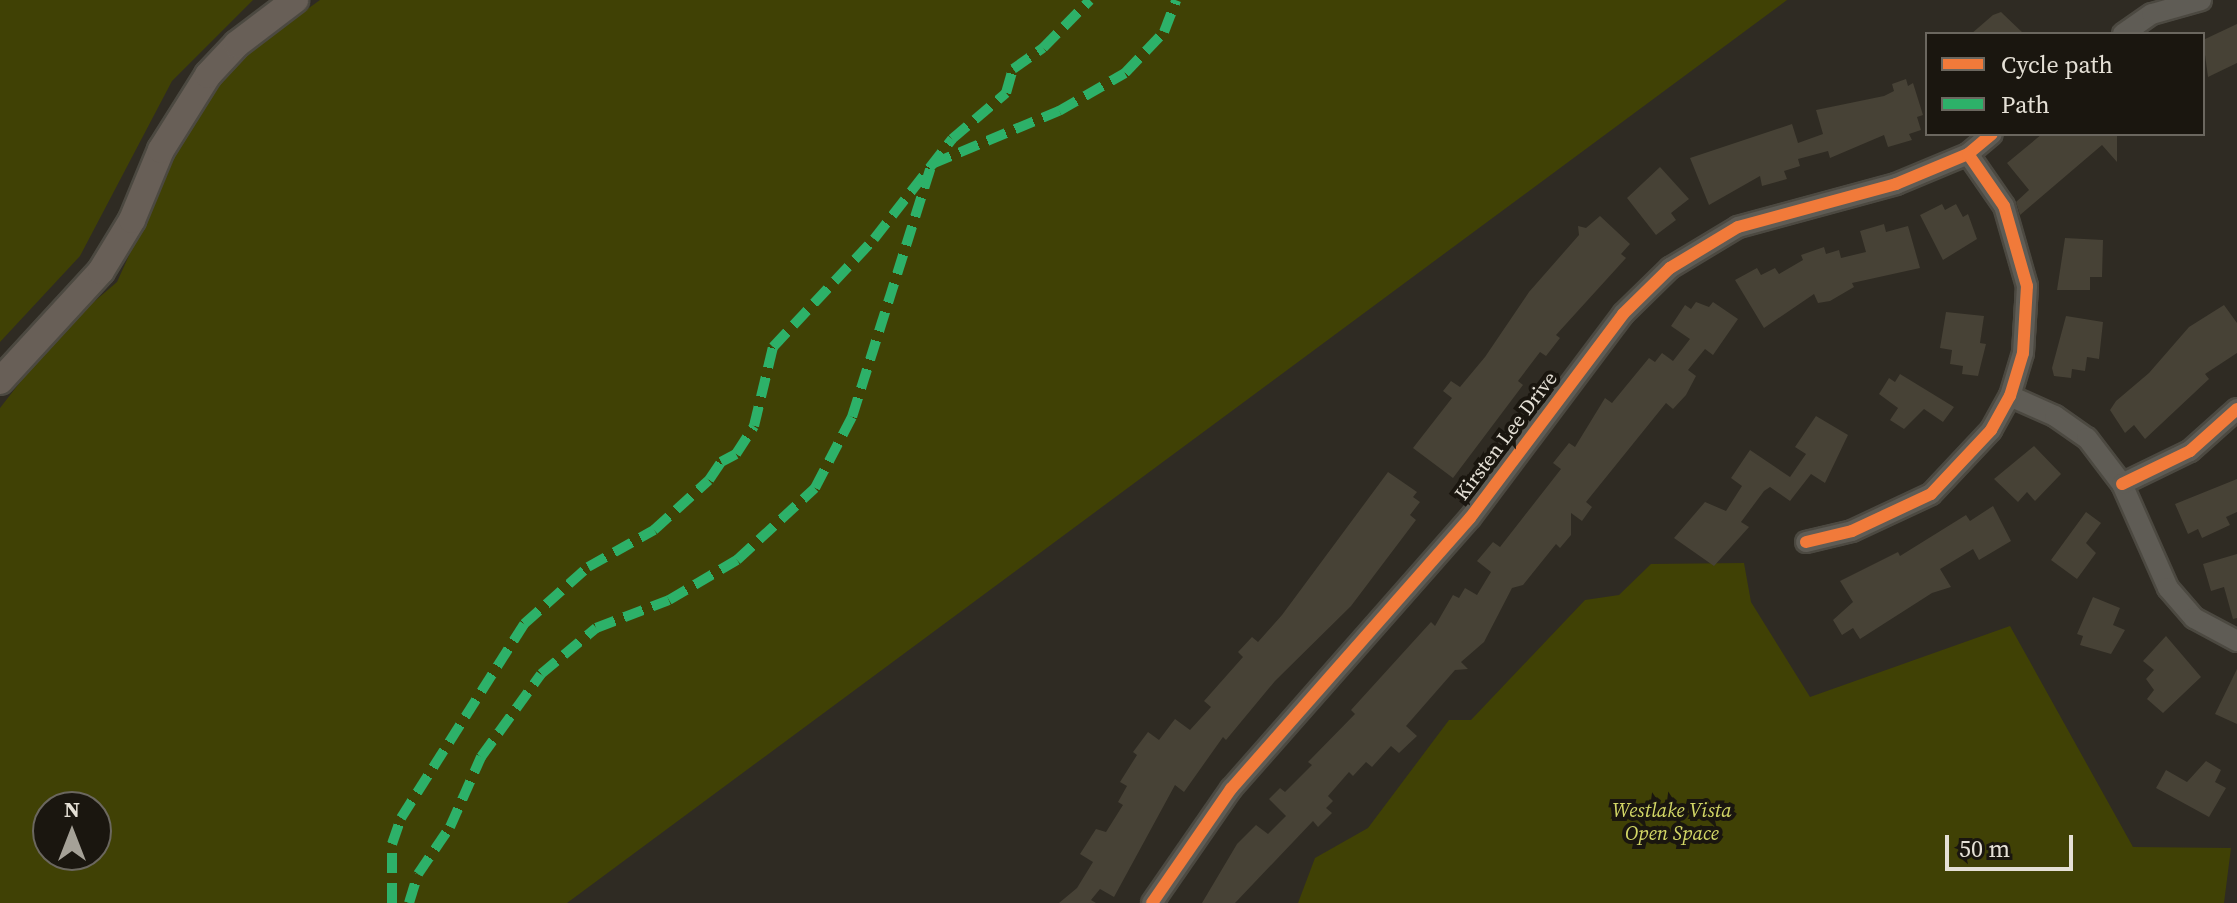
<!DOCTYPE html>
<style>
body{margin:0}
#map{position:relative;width:2237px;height:903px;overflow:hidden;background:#2f2b23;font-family:"Source Serif 4",serif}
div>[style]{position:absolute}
.green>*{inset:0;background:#404105}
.building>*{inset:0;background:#474236}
.roads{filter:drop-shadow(2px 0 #4c4941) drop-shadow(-2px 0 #4c4941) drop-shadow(0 2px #4c4941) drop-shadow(0 -2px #4c4941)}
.minor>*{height:20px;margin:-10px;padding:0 10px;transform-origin:10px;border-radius:10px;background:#5f5c55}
.major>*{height:26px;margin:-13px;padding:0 13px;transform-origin:13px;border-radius:13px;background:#685f57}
.quiet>*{height:10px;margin-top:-5px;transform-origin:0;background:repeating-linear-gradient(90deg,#2db169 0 20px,transparent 0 30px)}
.cycleway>*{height:12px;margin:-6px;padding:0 6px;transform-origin:6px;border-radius:6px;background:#f17a3a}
span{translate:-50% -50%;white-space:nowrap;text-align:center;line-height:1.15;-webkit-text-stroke:8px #1a160f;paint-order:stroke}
.street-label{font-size:20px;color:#e5e0d6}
.park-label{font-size:20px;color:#d3d766;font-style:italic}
.legend{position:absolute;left:1925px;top:32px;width:280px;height:104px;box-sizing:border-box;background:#1a160f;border:2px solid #6b675f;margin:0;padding:10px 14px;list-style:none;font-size:24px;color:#e5e0d6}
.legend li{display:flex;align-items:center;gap:16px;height:40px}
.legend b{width:40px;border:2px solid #6b675f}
.north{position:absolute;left:32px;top:791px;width:80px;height:80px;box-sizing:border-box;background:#1a160f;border:2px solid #6b675f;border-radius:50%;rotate:0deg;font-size:22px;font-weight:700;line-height:32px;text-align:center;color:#e5e0d6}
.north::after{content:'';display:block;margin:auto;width:28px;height:36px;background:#a5a197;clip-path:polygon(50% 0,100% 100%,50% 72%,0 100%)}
.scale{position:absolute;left:1945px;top:835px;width:128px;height:36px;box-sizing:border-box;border:4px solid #e5e0d6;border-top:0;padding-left:10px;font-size:24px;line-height:28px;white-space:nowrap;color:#e5e0d6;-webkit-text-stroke:6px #1a160f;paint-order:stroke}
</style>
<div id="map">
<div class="green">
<i style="clip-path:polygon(0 0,253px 0,172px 81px,80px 256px,0 342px)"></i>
<i style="clip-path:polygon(evenodd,320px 0,1787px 0,567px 903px,0 903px,0 408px,60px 331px,117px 282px,183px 136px,233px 63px,320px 0,48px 807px,96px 807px,96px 855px,48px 855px,48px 807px)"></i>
<i style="clip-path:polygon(1744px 563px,1751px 602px,1810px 697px,2010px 626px,2133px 847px,2231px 848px,2224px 903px,1298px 903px,1315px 858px,1368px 828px,1449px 720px,1471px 720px,1585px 600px,1619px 595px,1651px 564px)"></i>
</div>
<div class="building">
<i style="clip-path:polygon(2001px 12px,2024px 34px,1971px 34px,1993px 15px)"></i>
<i style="clip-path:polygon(2237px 24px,2237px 63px,2208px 77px,2203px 40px)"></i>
<i style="clip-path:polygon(1906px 79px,1908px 86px,1913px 83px,1923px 115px,1917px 117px,1921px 130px,1909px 134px,1912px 140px,1888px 147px,1884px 135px,1830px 158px,1828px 151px,1798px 159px,1800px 166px,1784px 171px,1787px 179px,1762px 186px,1760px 176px,1709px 205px,1690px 158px,1792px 124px,1798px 143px,1823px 134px,1816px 110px,1884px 96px,1894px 91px,1892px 84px)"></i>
<i style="clip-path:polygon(2042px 134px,2117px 134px,2117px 162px,2102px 145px,2020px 215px,2016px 202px,2029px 190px,2007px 163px)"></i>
<i style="clip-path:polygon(1660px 167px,1689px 199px,1671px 213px,1676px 220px,1656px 235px,1627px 198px)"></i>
<i style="clip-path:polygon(1942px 204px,1945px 210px,1956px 204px,1963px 217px,1968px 214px,1977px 239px,1943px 260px,1920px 215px)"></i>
<i style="clip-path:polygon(1600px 216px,1630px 244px,1621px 254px,1626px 258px,1556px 335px,1560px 338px,1546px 356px,1540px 352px,1518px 381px,1523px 385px,1453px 478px,1413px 448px,1452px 398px,1443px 391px,1451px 381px,1460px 387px,1485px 357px,1529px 292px,1579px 235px,1578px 226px,1586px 228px)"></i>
<i style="clip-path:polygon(1884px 224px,1886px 232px,1908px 226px,1920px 268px,1852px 283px,1854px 287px,1830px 301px,1818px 303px,1814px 294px,1764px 328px,1735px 280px,1757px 268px,1761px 275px,1775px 268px,1779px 274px,1803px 260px,1801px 255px,1824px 247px,1826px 254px,1839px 250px,1841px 258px,1866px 252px,1860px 231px)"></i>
<i style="clip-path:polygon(2065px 238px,2103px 240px,2102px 277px,2090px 277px,2090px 290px,2057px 290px)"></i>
<i style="clip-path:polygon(1696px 302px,1709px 307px,1713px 302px,1738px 319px,1713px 355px,1705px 349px,1688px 370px,1696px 376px,1686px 395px,1673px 409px,1666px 403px,1586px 502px,1592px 507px,1582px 521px,1571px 513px,1571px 535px,1560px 548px,1556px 544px,1523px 585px,1512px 588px,1484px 642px,1461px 662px,1468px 669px,1455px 670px,1406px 726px,1417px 736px,1399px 753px,1391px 746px,1372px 767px,1366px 762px,1353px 776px,1349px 772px,1328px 796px,1333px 801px,1326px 808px,1332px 813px,1318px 827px,1313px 821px,1235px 903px,1202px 903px,1237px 844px,1256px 825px,1268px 834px,1286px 816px,1269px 799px,1280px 788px,1285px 792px,1312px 765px,1308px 762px,1355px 714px,1351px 710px,1431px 622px,1435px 626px,1453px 595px,1459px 598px,1465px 588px,1477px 595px,1491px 572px,1477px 561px,1493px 542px,1500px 547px,1561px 469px,1553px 463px,1569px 443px,1575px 447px,1605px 398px,1612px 403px,1649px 358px,1655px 362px,1662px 353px,1673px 361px,1690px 339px,1671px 326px,1685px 305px,1691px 309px)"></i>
<i style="clip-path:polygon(2224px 305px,2237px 323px,2237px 353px,2205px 374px,2209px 379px,2145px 439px,2134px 425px,2125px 433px,2110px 410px,2116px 401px,2149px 373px,2189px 327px)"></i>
<i style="clip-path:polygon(1946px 312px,1984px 316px,1980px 343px,1986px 344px,1978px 376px,1962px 374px,1963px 366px,1950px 364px,1952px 350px,1940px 348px)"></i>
<i style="clip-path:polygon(2066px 316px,2103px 322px,2099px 359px,2087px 357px,2085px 371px,2072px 369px,2071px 378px,2054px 376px,2052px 368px)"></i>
<i style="clip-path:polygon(1900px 374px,1954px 407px,1943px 422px,1924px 409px,1904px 429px,1890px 420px,1898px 408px,1879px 394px,1889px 378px,1895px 382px)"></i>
<i style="clip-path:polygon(1816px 416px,1848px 435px,1825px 483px,1811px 474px,1790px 501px,1770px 487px,1764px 491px,1741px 522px,1749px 527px,1714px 566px,1674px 538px,1705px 502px,1726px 511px,1742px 486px,1731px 478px,1750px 450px,1790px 477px,1806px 454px,1795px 447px)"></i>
<i style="clip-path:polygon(2034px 446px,2061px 474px,2035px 501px,2027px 492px,2018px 502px,1994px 479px)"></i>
<i style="clip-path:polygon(1388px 472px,1417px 492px,1413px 497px,1420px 502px,1410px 515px,1416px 520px,1351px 606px,1275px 681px,1226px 740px,1223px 737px,1184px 792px,1175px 785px,1114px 897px,1100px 889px,1091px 900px,1096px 903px,1059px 903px,1077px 888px,1093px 862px,1080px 854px,1096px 829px,1106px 832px,1123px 805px,1118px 802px,1127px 786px,1120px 782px,1137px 755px,1133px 752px,1148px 732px,1159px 740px,1175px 719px,1190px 730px,1211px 707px,1204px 701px,1243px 657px,1238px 652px,1252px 637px,1258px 642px,1282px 615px)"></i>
<i style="clip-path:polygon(2237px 479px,2237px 512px,2226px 517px,2230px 525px,2202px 538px,2198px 529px,2188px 534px,2175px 504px)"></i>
<i style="clip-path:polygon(1993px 506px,2011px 541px,1979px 560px,1973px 549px,1940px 569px,1951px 587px,1932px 593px,1860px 639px,1853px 628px,1842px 635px,1833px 620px,1853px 602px,1840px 581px,1898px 552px,1900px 556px,1966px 515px,1970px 521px)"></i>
<i style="clip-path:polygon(2086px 512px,2101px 523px,2086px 543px,2096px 553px,2077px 579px,2051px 560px)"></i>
<i style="clip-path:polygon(2237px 554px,2237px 618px,2233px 619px,2224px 587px,2211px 591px,2203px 564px)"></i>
<i style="clip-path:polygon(2093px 597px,2120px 608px,2113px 625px,2125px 630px,2111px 654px,2080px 645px,2083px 636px,2077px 634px)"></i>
<i style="clip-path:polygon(2166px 636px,2201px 677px,2163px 713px,2147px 699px,2154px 690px,2146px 679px,2154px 670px,2143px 661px)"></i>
<i style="clip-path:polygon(2237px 669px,2237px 724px,2215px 714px)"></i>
<i style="clip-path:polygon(2206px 761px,2221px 770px,2215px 782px,2226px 788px,2209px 817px,2156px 788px,2166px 770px,2187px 782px)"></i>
</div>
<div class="roads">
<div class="minor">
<i style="left:2123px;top:34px;width:35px;rotate:-35deg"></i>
<i style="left:2152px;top:14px;width:51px;rotate:-15.9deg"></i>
<i style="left:2010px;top:396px;width:49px;rotate:24deg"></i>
<i style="left:2055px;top:416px;width:39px;rotate:35deg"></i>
<i style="left:2087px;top:438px;width:58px;rotate:52.7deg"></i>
<i style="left:2122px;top:484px;width:114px;rotate:66.1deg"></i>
<i style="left:2168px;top:588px;width:40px;rotate:49deg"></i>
<i style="left:2194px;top:618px;width:49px;rotate:28.1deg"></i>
<i style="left:2122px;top:484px;width:76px;rotate:-25.9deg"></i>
<i style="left:2190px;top:451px;width:63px;rotate:-41.8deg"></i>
<i style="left:1806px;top:542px;width:47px;rotate:-13.4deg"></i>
<i style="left:1852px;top:531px;width:87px;rotate:-25.1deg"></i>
<i style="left:1931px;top:494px;width:88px;rotate:-46.8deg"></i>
<i style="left:1991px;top:430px;width:39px;rotate:-61deg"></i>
<i style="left:2010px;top:396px;width:45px;rotate:-73.2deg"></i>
<i style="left:2023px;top:353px;width:67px;rotate:-86.6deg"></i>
<i style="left:2027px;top:286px;width:83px;rotate:-106deg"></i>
<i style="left:2004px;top:206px;width:63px;rotate:-124.7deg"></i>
<i style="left:1152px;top:903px;width:139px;rotate:-55.3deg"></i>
<i style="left:1231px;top:789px;width:361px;rotate:-48.6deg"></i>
<i style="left:1470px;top:518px;width:255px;rotate:-53.1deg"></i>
<i style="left:1623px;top:314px;width:66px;rotate:-44.4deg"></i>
<i style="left:1670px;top:268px;width:79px;rotate:-31.1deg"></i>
<i style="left:1738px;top:227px;width:164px;rotate:-15.2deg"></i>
<i style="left:1896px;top:184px;width:78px;rotate:-22.6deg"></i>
<i style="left:1968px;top:154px;width:31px;rotate:-40deg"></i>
</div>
<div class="major">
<i style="left:0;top:381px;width:149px;rotate:-47.4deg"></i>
<i style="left:101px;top:271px;width:60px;rotate:-58.7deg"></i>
<i style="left:132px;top:220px;width:76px;rotate:-67.5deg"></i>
<i style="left:161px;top:150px;width:89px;rotate:-57.9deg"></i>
<i style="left:208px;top:75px;width:42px;rotate:-46.9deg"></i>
<i style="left:237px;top:44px;width:73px;rotate:-37.2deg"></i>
</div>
</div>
<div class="quiet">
<i style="left:392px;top:903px;width:59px;rotate:-90deg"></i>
<i style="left:392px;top:844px;width:28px;rotate:-71deg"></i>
<i style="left:401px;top:818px;width:230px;rotate:-57.6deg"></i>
<i style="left:524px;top:624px;width:86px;rotate:-41.7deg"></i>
<i style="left:588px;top:567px;width:76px;rotate:-29.3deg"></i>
<i style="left:654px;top:530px;width:74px;rotate:-42.3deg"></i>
<i style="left:709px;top:480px;width:22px;rotate:-56deg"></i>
<i style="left:721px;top:462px;width:17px;rotate:-28deg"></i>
<i style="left:736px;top:454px;width:33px;rotate:-57deg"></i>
<i style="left:754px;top:426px;width:81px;rotate:-76.5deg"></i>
<i style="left:773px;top:347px;width:148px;rotate:-46.9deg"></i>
<i style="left:874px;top:239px;width:127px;rotate:-52deg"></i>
<i style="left:952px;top:139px;width:71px;rotate:-40.4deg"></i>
<i style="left:1006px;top:93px;width:25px;rotate:-74deg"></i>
<i style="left:1013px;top:69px;width:37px;rotate:-35deg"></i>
<i style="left:1043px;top:48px;width:67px;rotate:-45.6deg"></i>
<i style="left:409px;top:903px;width:30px;rotate:-73deg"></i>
<i style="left:418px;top:874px;width:57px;rotate:-55.8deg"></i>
<i style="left:450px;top:827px;width:77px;rotate:-66.1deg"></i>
<i style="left:481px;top:757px;width:102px;rotate:-54.1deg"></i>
<i style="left:541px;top:674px;width:72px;rotate:-39.9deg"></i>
<i style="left:596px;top:628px;width:78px;rotate:-21deg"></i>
<i style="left:669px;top:600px;width:79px;rotate:-30.5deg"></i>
<i style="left:737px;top:560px;width:106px;rotate:-42.7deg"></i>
<i style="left:815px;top:488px;width:80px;rotate:-62.5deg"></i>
<i style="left:852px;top:417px;width:265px;rotate:-72.5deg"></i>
<i style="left:932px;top:164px;width:138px;rotate:-22.7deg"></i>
<i style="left:1059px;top:111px;width:76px;rotate:-29.9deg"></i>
<i style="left:1125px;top:73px;width:57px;rotate:-46.4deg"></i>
<i style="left:1164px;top:32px;width:34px;rotate:-69deg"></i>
</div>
<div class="cycleway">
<i style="left:2122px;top:484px;width:76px;rotate:-25.9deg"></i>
<i style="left:2190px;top:451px;width:63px;rotate:-41.8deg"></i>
<i style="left:1806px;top:542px;width:47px;rotate:-13.4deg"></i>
<i style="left:1852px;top:531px;width:87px;rotate:-25.1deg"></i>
<i style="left:1931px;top:494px;width:88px;rotate:-46.8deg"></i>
<i style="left:1991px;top:430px;width:39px;rotate:-61deg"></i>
<i style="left:2010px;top:396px;width:45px;rotate:-73.2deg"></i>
<i style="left:2023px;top:353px;width:67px;rotate:-86.6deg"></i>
<i style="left:2027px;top:286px;width:83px;rotate:-106deg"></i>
<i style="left:2004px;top:206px;width:63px;rotate:-124.7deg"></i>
<i style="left:1152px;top:903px;width:139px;rotate:-55.3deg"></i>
<i style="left:1231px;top:789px;width:361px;rotate:-48.6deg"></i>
<i style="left:1470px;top:518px;width:255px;rotate:-53.1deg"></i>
<i style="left:1623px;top:314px;width:66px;rotate:-44.4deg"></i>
<i style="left:1670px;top:268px;width:79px;rotate:-31.1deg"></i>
<i style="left:1738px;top:227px;width:164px;rotate:-15.2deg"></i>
<i style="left:1896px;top:184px;width:78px;rotate:-22.6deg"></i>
<i style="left:1968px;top:154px;width:31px;rotate:-40deg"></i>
</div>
<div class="street-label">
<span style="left:1506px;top:436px;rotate:-53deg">Kirsten Lee Drive</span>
</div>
<div class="park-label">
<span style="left:1672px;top:822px">Westlake Vista<br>Open Space</span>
</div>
<ul class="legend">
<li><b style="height:10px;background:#f17a3a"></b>Cycle path</li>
<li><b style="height:10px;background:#2db169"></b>Path</li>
</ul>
<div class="north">N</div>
<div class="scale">50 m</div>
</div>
